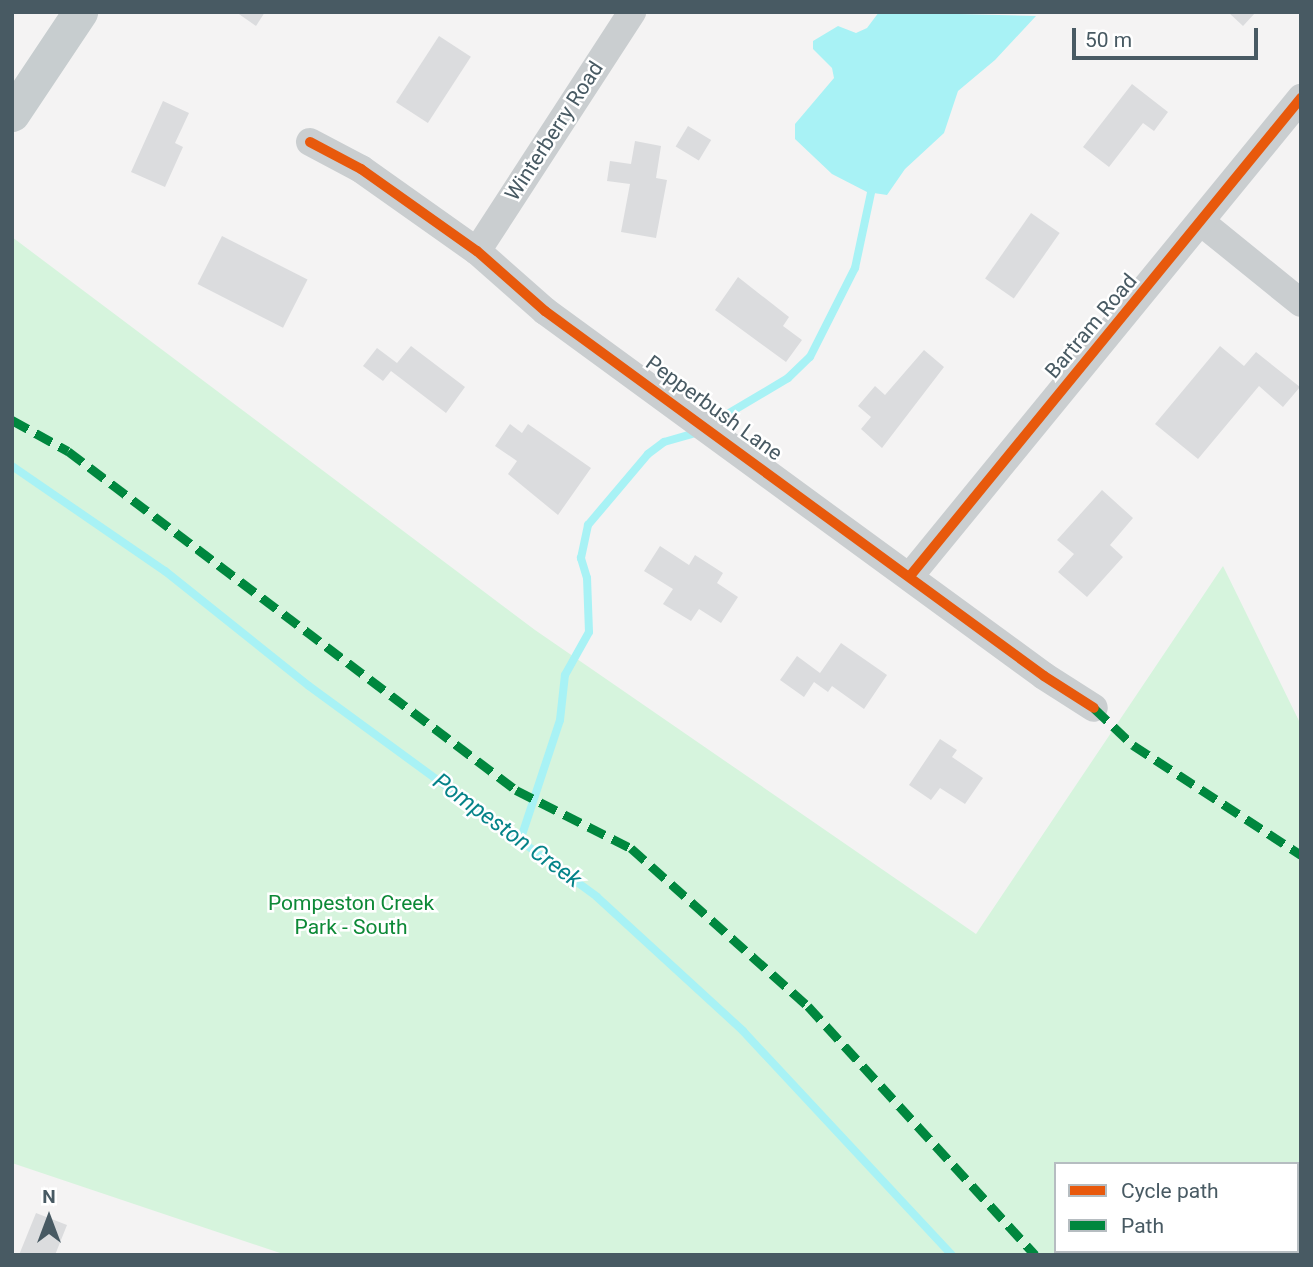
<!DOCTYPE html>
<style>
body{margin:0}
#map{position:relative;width:1313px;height:1267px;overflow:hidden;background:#f4f3f3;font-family:Roboto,sans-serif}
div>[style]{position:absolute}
.green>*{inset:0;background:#d6f4dd}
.water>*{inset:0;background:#a8f2f5}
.stream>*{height:8px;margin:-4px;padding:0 4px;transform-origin:4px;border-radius:4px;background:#a8f2f5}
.building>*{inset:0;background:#dbdcde;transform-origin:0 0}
.minor>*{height:28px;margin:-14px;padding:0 14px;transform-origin:14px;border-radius:14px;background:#caced0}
.major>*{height:35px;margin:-17.5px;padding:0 17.5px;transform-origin:17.5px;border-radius:17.5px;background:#c7cdcf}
.quiet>*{height:9px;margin-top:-4.5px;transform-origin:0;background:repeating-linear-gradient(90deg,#00873e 0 18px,transparent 0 27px)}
.cycleway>*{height:10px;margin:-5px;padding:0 5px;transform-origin:5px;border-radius:5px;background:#e8590c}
span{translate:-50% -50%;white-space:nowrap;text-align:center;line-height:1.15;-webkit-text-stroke:5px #fff;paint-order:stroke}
.street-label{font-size:21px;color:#485a63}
.park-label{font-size:21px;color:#0d8937}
.water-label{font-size:23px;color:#058389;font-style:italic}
.frame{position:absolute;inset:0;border:14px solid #485a63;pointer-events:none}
.legend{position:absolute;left:1054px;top:1162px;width:245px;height:91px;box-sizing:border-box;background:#fff;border:2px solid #b6bdc1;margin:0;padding:9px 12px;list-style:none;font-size:21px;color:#485a63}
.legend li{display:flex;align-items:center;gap:14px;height:35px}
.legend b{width:35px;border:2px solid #b6bdc1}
.north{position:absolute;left:14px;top:1183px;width:70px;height:70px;-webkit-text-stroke:5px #fff;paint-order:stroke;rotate:0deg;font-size:19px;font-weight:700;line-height:28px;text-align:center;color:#485a63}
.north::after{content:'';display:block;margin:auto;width:24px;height:32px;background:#485a63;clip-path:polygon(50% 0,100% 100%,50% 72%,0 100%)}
.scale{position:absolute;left:1072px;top:28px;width:186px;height:32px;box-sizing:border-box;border:4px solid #485a63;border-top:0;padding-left:9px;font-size:21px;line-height:24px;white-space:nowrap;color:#485a63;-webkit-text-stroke:5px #fff;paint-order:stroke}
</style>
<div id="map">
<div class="green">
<i style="clip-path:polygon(evenodd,12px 237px,535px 630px,976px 934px,1223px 566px,1301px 725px,1301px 1255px,286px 1255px,12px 1163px,12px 237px,1056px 1164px,1297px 1164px,1297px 1251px,1056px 1251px,1056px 1164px)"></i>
</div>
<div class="water">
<i style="clip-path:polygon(879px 12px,1036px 16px,995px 60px,958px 91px,944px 133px,905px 169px,887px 195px,867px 192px,832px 174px,795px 139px,795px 124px,834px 78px,832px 68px,813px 49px,813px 41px,838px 26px,856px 33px,867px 28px)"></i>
</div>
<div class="stream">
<i style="left:709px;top:425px;width:92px;rotate:-30.7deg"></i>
<i style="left:788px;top:378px;width:30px;rotate:-44deg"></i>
<i style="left:810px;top:357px;width:100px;rotate:-63.2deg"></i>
<i style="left:855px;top:268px;width:87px;rotate:-78deg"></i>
<i style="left:12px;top:466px;width:186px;rotate:34.5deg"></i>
<i style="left:165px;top:571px;width:184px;rotate:38.6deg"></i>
<i style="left:309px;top:686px;width:357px;rotate:36.2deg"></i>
<i style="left:597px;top:897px;width:198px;rotate:42.5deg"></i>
<i style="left:743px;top:1031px;width:306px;rotate:47deg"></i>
<i style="left:520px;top:841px;width:127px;rotate:-71.7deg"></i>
<i style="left:560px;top:720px;width:45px;rotate:-83.7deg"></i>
<i style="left:565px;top:675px;width:49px;rotate:-60.8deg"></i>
<i style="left:589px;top:632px;width:54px;rotate:-92.1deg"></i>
<i style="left:587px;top:578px;width:21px;rotate:-107deg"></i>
<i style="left:581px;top:558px;width:34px;rotate:-78deg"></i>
<i style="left:588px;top:525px;width:93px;rotate:-49.8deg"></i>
<i style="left:648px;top:454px;width:20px;rotate:-37deg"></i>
<i style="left:664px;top:442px;width:35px;rotate:-16deg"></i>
</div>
<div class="building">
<i style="clip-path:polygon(236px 12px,265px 12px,256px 26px)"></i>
<i style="clip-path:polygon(1228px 12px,1256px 12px,1243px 26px)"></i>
<i style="left:439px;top:36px;width:38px;height:79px;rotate:33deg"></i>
<i style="clip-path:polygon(1132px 84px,1168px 112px,1154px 131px,1143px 123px,1109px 167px,1083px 147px)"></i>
<i style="clip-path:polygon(163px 101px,189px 113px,175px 143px,183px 147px,165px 187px,131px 172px)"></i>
<i style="left:688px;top:126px;width:27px;height:24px;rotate:31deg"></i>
<i style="clip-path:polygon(635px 141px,661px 146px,656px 178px,667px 180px,656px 238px,621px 232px,630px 184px,607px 181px,610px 161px,631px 164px)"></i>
<i style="left:1031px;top:213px;width:35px;height:80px;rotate:35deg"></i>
<i style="left:222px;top:236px;width:96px;height:54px;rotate:27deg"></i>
<i style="clip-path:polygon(738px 277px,789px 317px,783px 326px,802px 340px,786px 362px,715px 310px)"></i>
<i style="clip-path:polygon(411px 346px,465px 387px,446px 413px,391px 371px,383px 381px,363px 366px,377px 348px,397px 363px)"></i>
<i style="clip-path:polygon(1220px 346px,1244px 366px,1256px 352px,1300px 387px,1283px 407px,1259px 386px,1198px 459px,1155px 424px)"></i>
<i style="clip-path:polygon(924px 350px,944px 367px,882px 448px,861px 429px,871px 417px,858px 406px,875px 386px,885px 395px)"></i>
<i style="clip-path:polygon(510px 424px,522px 433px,528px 424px,591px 468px,558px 515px,508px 474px,517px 461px,495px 446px)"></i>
<i style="clip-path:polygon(1102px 490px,1133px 518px,1110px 545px,1123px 557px,1087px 597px,1058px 572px,1074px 554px,1057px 540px)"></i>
<i style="clip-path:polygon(660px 546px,689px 565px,695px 555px,723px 573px,717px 583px,738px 597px,721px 623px,699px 609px,691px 621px,663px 604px,673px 589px,644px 571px)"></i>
<i style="clip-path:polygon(841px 643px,887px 675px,864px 709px,832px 686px,828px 692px,814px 682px,804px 697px,780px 680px,797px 656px,820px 673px)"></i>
<i style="clip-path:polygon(940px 739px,957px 750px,952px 757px,983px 778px,965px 804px,940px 788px,931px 800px,909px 785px)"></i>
<i style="clip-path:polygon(36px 1213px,67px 1225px,55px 1255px,19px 1255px)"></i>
</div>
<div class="minor">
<i style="left:310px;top:142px;width:58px;rotate:27.9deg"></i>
<i style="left:361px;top:169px;width:142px;rotate:35.3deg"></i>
<i style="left:477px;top:251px;width:91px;rotate:41.4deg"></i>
<i style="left:545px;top:311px;width:618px;rotate:36.18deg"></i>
<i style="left:1044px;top:676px;width:59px;rotate:32.6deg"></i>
<i style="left:1201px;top:222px;width:129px;rotate:39deg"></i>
<i style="left:477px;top:251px;width:285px;rotate:-57deg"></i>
<i style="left:910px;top:576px;width:618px;rotate:-50.72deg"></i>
</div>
<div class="major">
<i style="left:12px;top:114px;width:123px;rotate:-56.3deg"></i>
</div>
<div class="quiet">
<i style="left:12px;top:420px;width:64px;rotate:29deg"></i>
<i style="left:68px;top:451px;width:562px;rotate:37.11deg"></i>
<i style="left:516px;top:790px;width:129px;rotate:26.8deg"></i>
<i style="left:631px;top:848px;width:237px;rotate:41.8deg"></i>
<i style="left:808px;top:1006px;width:337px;rotate:47.6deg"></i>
<i style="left:1094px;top:708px;width:54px;rotate:43.5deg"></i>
<i style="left:1133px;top:745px;width:201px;rotate:33.2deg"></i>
</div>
<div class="cycleway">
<i style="left:310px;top:142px;width:58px;rotate:27.9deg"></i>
<i style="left:361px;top:169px;width:142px;rotate:35.3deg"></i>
<i style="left:477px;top:251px;width:91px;rotate:41.4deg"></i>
<i style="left:545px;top:311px;width:618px;rotate:36.18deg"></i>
<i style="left:1044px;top:676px;width:59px;rotate:32.6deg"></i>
<i style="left:910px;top:576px;width:618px;rotate:-50.72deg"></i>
</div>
<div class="street-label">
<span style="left:554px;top:131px;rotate:-57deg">Winterberry Road</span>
<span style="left:1091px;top:326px;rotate:-50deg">Bartram Road</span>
<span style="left:714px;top:408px;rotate:36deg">Pepperbush Lane</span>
</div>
<div class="park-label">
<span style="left:351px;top:915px">Pompeston Creek<br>Park - South</span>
</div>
<div class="water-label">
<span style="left:507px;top:831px;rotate:36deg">Pompeston Creek</span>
</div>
<div class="frame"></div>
<ul class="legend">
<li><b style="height:9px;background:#e8590c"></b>Cycle path</li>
<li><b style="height:9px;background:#00873e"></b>Path</li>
</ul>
<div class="north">N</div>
<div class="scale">50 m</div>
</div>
